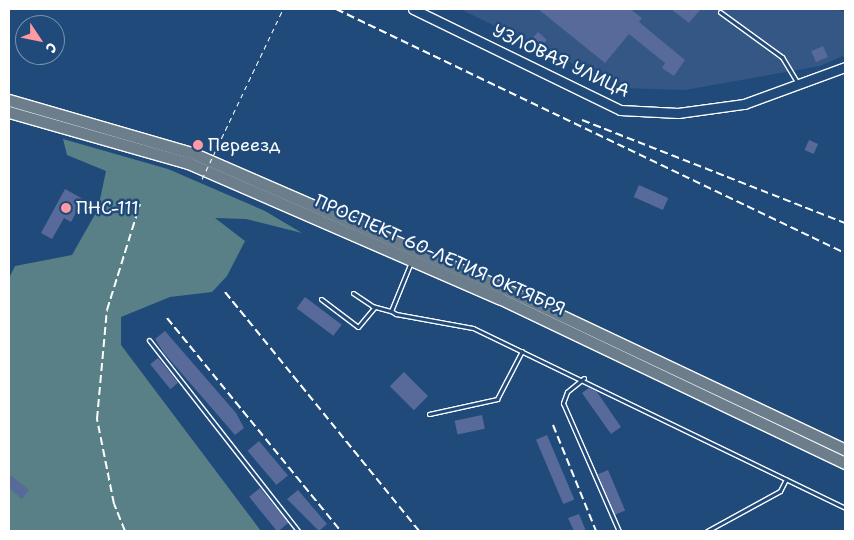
<!DOCTYPE html>
<meta charset="utf-8">
<style>
body{margin:0}
#map{position:relative;width:854px;height:540px;overflow:hidden;background:#1f4a7a;font-family:"Shantell Sans",sans-serif}
div>[style]{position:absolute}
.built>*{inset:0;background:#345786}
.green>*{inset:0;background:#588086}
.building>*{inset:0;background:#576a9a;transform-origin:0 0}
.roads{filter:drop-shadow(1px 0 #fff) drop-shadow(-1px 0 #fff) drop-shadow(0 1px #fff) drop-shadow(0 -1px #fff)}
.lane>*{height:3px;margin:-1.5px;padding:0 1.5px;transform-origin:1.5px;border-radius:1.5px;background:#1f4a7a}
.secondary>*{height:9px;margin:-4.5px;padding:0 4.5px;transform-origin:4.5px;border-radius:4.5px;background:#1f4a7a}
.highway>*{height:11px;margin:-5.5px;padding:0 5.5px;transform-origin:5.5px;border-radius:5.5px;background:#6c7d8c}
.rail>*{height:2px;margin-top:-1px;transform-origin:0;background:repeating-linear-gradient(90deg,#fff 0 8px,transparent 0 12px)}
.path-bridge>*{height:1px;margin-top:-0.5px;transform-origin:0;background:repeating-linear-gradient(90deg,#fff 0 5px,transparent 0 9px)}
.dots>*{width:14px;height:14px;translate:-50% -50%;box-sizing:border-box;border:2px solid #1f4a7a;border-radius:50%}
span{translate:-50% -50%;white-space:nowrap;text-align:center;line-height:1.15;-webkit-text-stroke:5px #1f4a7a;paint-order:stroke}
.street-label{font-size:18px;color:#fff}
.poi-label{font-size:18px;color:#fff}
.left{translate:0 -50%;text-align:left}
.frame{position:absolute;inset:0;border:10px solid #fff;pointer-events:none}
.north{position:absolute;left:15px;top:15px;width:50px;height:50px;box-sizing:border-box;background:#1f4a7a;border:1px solid #7992af;border-radius:50%;rotate:124deg;font-size:14px;font-weight:700;line-height:20px;text-align:center;color:#fff}
.north::after{content:'';display:block;margin:auto;width:18px;height:22px;background:#ff9aa2;clip-path:polygon(50% 0,100% 100%,50% 72%,0 100%)}
</style>
<div id="map">
<div class="built">
<i style="clip-path:polygon(460px 9px,834px 9px,845px 12px,845px 55px,820px 66px,685px 90px,623px 88px)"></i>
</div>
<div class="green">
<i style="clip-path:polygon(63px 139px,168px 169px,265px 211px,302px 233px,246px 219px,215px 218px,245px 241px,227px 276px,212px 292px,170px 297px,121px 317px,121px 345px,261px 531px,9px 531px,9px 278px,15px 266px,72px 255px,98px 209px,106px 171px,67px 155px)"></i>
</div>
<div class="building">
<i style="clip-path:polygon(538px 9px,630px 9px,642px 18px,639px 22px,685px 60px,674px 76px,662px 68px,665px 63px,629px 34px,605px 63px)"></i>
<i style="clip-path:polygon(671px 9px,701px 9px,689px 23px)"></i>
<i style="left:538px;top:32px;width:12px;height:11px;rotate:42deg"></i>
<i style="left:823px;top:46px;width:12px;height:13px;rotate:66deg"></i>
<i style="left:809px;top:140px;width:10px;height:11px;rotate:24deg"></i>
<i style="left:639px;top:185px;width:32px;height:13px;rotate:24deg"></i>
<i style="clip-path:polygon(65px 189px,83px 199px,71px 222px,64px 218px,52px 239px,41px 233px)"></i>
<i style="left:305px;top:297px;width:46px;height:14px;rotate:37deg"></i>
<i style="clip-path:polygon(165px 331px,236px 413px,244px 428px,235px 435px,164px 353px,155px 339px)"></i>
<i style="left:158px;top:358px;width:32px;height:10px;rotate:51deg"></i>
<i style="left:404px;top:372px;width:34px;height:20px;rotate:45deg"></i>
<i style="clip-path:polygon(589px 388px,597px 392px,621px 427px,611px 434px,582px 393px)"></i>
<i style="left:482px;top:415px;width:14px;height:28px;rotate:78deg"></i>
<i style="left:547px;top:435px;width:70px;height:12px;rotate:67deg"></i>
<i style="left:259px;top:441px;width:45px;height:15px;rotate:50deg"></i>
<i style="left:608px;top:470px;width:44px;height:11px;rotate:67deg"></i>
<i style="clip-path:polygon(9px 474px,29px 490px,22px 499px,9px 488px)"></i>
<i style="left:260px;top:488px;width:45px;height:14px;rotate:51deg"></i>
<i style="clip-path:polygon(298px 490px,327px 524px,319px 531px,287px 499px)"></i>
<i style="clip-path:polygon(579px 514px,586px 531px,574px 531px,568px 518px)"></i>
</div>
<div class="roads">
<div class="lane">
<i style="left:720px;top:12px;width:77px;rotate:36deg"></i>
<i style="left:782px;top:57px;width:31px;rotate:59deg"></i>
<i style="left:411px;top:262px;width:53px;rotate:112.2deg"></i>
<i style="left:391px;top:311px;width:6px;rotate:31deg"></i>
<i style="left:396px;top:314px;width:78px;rotate:10.3deg"></i>
<i style="left:473px;top:328px;width:413px;rotate:25.8deg"></i>
<i style="left:353px;top:293px;width:23px;rotate:34deg"></i>
<i style="left:372px;top:306px;width:20px;rotate:15deg"></i>
<i style="left:321px;top:299px;width:46px;rotate:37.1deg"></i>
<i style="left:358px;top:327px;width:26px;rotate:-50deg"></i>
<i style="left:149px;top:340px;width:242px;rotate:52deg"></i>
<i style="left:584px;top:378px;width:22px;rotate:141deg"></i>
<i style="left:567px;top:392px;width:12px;rotate:110deg"></i>
<i style="left:563px;top:403px;width:140px;rotate:66.4deg"></i>
<i style="left:429px;top:414px;width:70px;rotate:-12.4deg"></i>
<i style="left:497px;top:399px;width:54px;rotate:-62.5deg"></i>
<i style="left:707px;top:531px;width:83px;rotate:-28.7deg"></i>
<i style="left:780px;top:491px;width:13px;rotate:-63deg"></i>
</div>
<div class="secondary">
<i style="left:413px;top:9px;width:230px;rotate:26deg"></i>
<i style="left:620px;top:110px;width:58px;rotate:3deg"></i>
<i style="left:678px;top:113px;width:67px;rotate:-7.8deg"></i>
<i style="left:744px;top:104px;width:108px;rotate:-20.1deg"></i>
</div>
<div class="highway">
<i style="left:9px;top:100px;width:191px;rotate:16.2deg"></i>
<i style="left:192px;top:153px;width:339px;rotate:23.5deg"></i>
<i style="left:503px;top:288px;width:378px;rotate:25.3deg"></i>
<i style="left:9px;top:112px;width:186px;rotate:15.9deg"></i>
<i style="left:188px;top:163px;width:339px;rotate:23.5deg"></i>
<i style="left:499px;top:298px;width:383px;rotate:25.5deg"></i>
</div>
</div>
<div class="rail">
<i style="left:336px;top:9px;width:564px;rotate:25.61deg"></i>
<i style="left:582px;top:120px;width:282px;rotate:21.4deg"></i>
<i style="left:225px;top:292px;width:308px;rotate:50.9deg"></i>
<i style="left:167px;top:318px;width:275px;rotate:50.8deg"></i>
<i style="left:553px;top:425px;width:114px;rotate:67.9deg"></i>
<i style="left:125px;top:531px;width:29px;rotate:-112deg"></i>
<i style="left:114px;top:504px;width:87px;rotate:-101.3deg"></i>
<i style="left:97px;top:419px;width:109px;rotate:-84.8deg"></i>
<i style="left:107px;top:310px;width:111px;rotate:-72.7deg"></i>
</div>
<div class="path-bridge">
<i style="left:202px;top:179px;width:188px;rotate:-64.5deg"></i>
</div>
<div class="dots">
<i style="left:198px;top:145px;background:#ff9aa2"></i>
<i style="left:66px;top:208px;background:#ff9aa2"></i>
</div>
<div class="street-label">
<span style="left:561px;top:61px;rotate:25deg">УЗЛОВАЯ УЛИЦА</span>
<span style="left:440px;top:255px;rotate:24deg">ПРОСПЕКТ 60-ЛЕТИЯ ОКТЯБРЯ</span>
</div>
<div class="poi-label">
<span class="left" style="left:208px;top:145px">Переезд</span>
<span class="left" style="left:76px;top:208px">ПНС-111</span>
</div>
<div class="frame"></div>
<div class="north">С</div>
</div>
